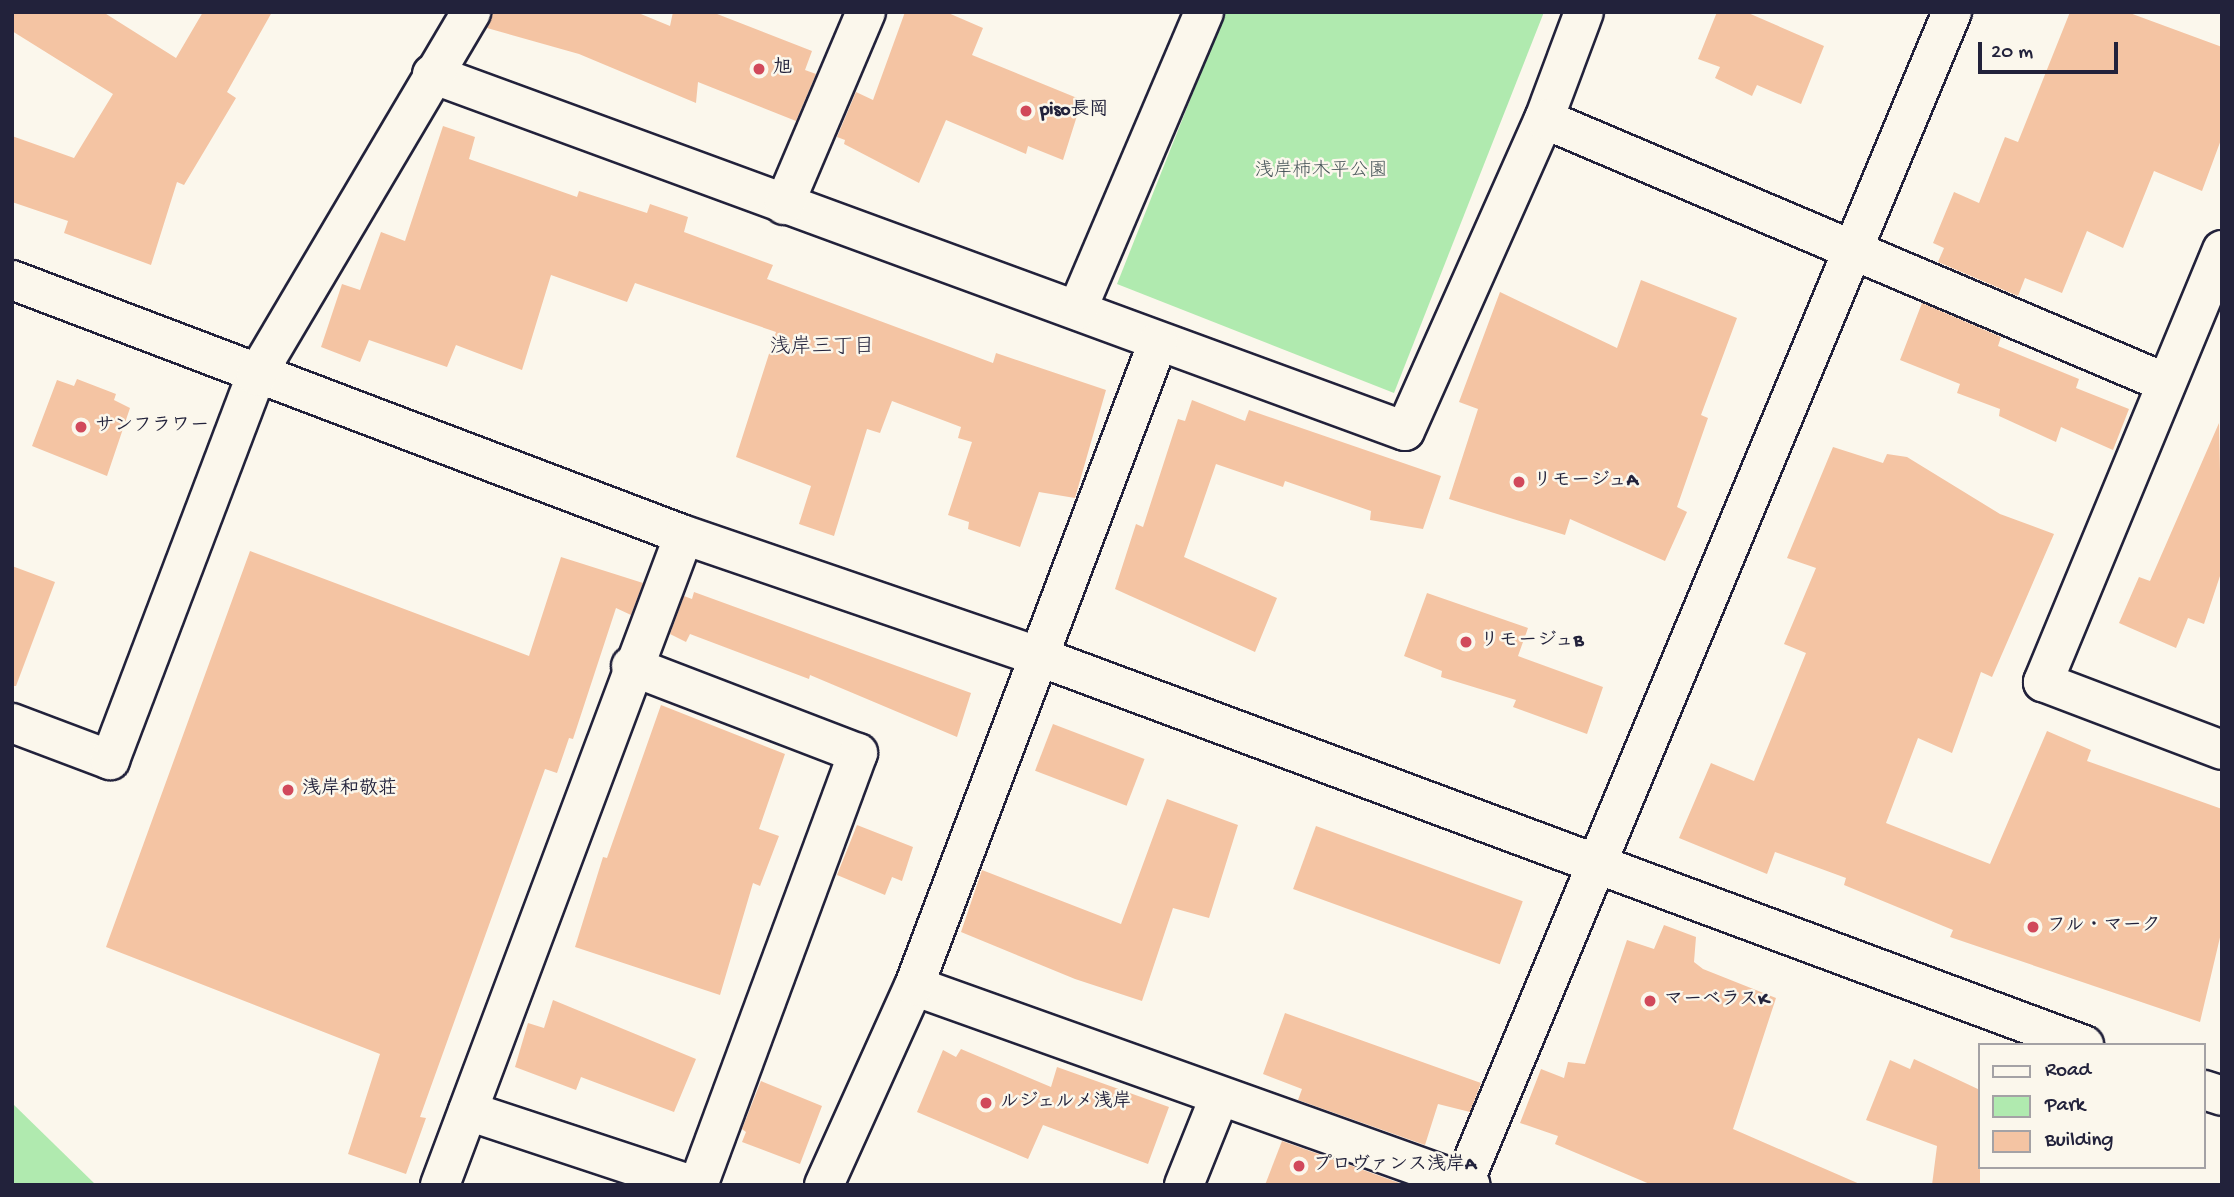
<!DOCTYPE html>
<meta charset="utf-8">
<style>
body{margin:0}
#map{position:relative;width:2234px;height:1197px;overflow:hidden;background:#fbf7ec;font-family:"Gochi Hand","Klee One",sans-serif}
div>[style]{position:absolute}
.green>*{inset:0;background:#b0eaaf}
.building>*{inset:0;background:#f4c4a3;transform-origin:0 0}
.roads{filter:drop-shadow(2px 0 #22223b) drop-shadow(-2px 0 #22223b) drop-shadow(0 2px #22223b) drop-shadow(0 -2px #22223b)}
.minor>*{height:38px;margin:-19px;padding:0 19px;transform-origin:19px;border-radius:19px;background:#fbf7ec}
.dots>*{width:19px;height:19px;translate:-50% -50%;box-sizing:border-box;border:4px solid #fbf7ec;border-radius:50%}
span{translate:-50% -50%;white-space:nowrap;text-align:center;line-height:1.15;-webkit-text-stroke:5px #fbf7ec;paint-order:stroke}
.poi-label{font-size:19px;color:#22223b;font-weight:700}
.left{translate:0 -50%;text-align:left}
.park-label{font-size:19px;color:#465458}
.neighbourhood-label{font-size:21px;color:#22223b}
.frame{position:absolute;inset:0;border:14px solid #22223b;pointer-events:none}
.legend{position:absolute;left:1978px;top:1043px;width:228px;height:126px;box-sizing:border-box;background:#fbf7ec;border:2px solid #a4a2a5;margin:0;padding:9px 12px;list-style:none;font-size:21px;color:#22223b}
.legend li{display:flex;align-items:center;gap:14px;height:35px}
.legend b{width:35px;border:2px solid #a4a2a5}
.scale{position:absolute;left:1978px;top:42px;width:140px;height:32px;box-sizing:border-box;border:4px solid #22223b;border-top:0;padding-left:9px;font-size:21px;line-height:24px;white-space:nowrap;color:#22223b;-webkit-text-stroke:5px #fbf7ec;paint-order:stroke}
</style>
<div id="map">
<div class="green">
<i style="clip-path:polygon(1225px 12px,1544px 12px,1394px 393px,1117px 284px)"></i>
<i style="clip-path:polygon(12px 1103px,96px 1185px,12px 1185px)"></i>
</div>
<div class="building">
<i style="clip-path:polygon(12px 12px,103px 12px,176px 58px,203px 12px,272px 12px,227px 92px,236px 98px,184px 185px,177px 182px,151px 265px,64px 233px,68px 221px,12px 202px,12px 136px,74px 158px,113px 94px,12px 31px)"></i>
<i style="clip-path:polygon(493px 12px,636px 12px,670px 26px,673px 12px,712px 12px,812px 51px,805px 70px,816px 74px,796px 121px,698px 82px,696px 103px,579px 54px,487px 28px)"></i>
<i style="clip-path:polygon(905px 12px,946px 12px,983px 28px,972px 55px,1082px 100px,1063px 160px,1028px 146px,1026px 154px,946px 120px,919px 183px,844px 144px,845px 140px,837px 137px,856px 92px,873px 100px)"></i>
<i style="clip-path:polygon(1717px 12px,1746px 12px,1824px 46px,1801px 104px,1757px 85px,1752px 96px,1715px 78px,1720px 67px,1698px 59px)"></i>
<i style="clip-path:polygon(2070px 12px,2127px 12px,2222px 47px,2222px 137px,2202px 191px,2154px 171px,2123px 248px,2087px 231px,2062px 293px,2025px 278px,2018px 296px,1938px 262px,1944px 248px,1933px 243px,1954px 192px,1979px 203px,2005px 137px,2018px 142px)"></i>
<i style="clip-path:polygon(443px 126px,475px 137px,469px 159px,577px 197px,579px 191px,647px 213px,650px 204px,688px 217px,684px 232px,773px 265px,767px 279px,993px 363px,996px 353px,1106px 390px,1075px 498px,1039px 492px,1020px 547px,968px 529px,969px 522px,948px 515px,972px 442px,958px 438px,961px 427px,892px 401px,880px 433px,867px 429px,834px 536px,799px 524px,811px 486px,736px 457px,776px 332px,635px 283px,627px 302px,551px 275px,522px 370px,456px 345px,447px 367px,369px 340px,360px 362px,321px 347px,342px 284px,360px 290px,381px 232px,405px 241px)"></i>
<i style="clip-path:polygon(1641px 280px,1737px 318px,1701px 415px,1708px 418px,1677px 507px,1687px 512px,1665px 561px,1570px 519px,1565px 535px,1449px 499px,1478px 409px,1459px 402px,1500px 292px,1617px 348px)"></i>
<i style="clip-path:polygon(1922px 303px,2001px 337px,1998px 346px,2079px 379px,2076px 388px,2129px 409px,2113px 450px,2061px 427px,2056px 442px,1999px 416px,2000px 409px,1957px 393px,1960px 384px,1900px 360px)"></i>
<i style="clip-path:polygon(77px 379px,116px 394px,114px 400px,130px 408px,107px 476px,32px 446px,57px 380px,74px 386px)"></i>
<i style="clip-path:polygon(1192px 400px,1245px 421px,1249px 410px,1441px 476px,1423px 529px,1370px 520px,1371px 511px,1285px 481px,1283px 487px,1216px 464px,1184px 557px,1277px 598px,1255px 652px,1115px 589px,1136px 524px,1143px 527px,1178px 419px,1185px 421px)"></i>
<i style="clip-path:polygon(2219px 423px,2222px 570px,2204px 624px,2188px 618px,2176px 648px,2119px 623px,2139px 577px,2150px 581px)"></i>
<i style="clip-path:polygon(1833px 447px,1883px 463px,1887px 454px,1907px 457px,2000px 514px,2054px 534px,1992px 677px,1981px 672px,1952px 753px,1918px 738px,1886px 823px,1990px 864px,2047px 731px,2091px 750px,2087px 761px,2222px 809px,2222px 929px,2200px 1022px,1950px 937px,1953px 930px,1844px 885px,1846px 878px,1775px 852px,1767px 874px,1679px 838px,1711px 763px,1754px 781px,1806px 653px,1784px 644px,1816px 568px,1787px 558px)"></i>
<i style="clip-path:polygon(250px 551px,529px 656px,561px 557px,643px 583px,631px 615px,616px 608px,573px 739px,569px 738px,557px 773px,545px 769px,420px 1117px,426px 1118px,406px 1174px,348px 1154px,380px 1054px,106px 947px)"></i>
<i style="clip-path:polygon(12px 566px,55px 582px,16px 686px,12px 686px)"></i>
<i style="clip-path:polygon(694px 592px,971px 693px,957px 737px,810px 675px,809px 679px,690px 634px,686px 642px,670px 634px,684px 596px,692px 599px)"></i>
<i style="clip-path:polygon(1427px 593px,1528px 628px,1518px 656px,1603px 687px,1587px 734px,1513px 707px,1516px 700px,1441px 677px,1442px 671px,1404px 656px)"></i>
<i style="clip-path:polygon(661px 705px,785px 754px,759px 829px,779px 836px,760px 886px,753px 883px,720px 995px,575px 947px,603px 857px,607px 858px)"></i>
<i style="left:1053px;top:724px;width:98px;height:50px;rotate:21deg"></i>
<i style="clip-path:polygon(1167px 799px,1238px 825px,1209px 918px,1173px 908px,1142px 1001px,1075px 979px,961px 932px,982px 870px,1121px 924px)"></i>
<i style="clip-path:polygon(857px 825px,913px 847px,902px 881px,892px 877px,885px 895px,837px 875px)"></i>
<i style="left:1316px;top:826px;width:220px;height:67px;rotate:20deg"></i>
<i style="clip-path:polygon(1664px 925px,1696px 937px,1694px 962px,1703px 969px,1776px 998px,1733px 1129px,1862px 1185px,1652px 1185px,1555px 1144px,1558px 1136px,1520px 1123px,1541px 1069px,1564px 1078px,1568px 1062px,1585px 1064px,1627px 940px,1654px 949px)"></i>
<i style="clip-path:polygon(553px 1000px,696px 1059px,674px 1112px,581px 1077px,576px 1090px,515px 1067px,528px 1023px,544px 1028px)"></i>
<i style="clip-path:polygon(1285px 1013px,1481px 1083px,1470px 1112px,1438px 1104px,1425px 1145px,1298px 1100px,1302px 1089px,1263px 1074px)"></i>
<i style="clip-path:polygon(961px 1049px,1051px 1087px,1057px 1067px,1169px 1107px,1148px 1164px,1043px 1125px,1028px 1159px,917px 1112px,943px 1050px,956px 1057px)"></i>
<i style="clip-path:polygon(1914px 1059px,1980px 1090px,1980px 1185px,1932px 1185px,1937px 1146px,1866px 1120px,1890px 1060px,1910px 1069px)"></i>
<i style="clip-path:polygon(761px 1081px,822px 1106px,800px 1164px,742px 1142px,746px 1132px,742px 1129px)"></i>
<i style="clip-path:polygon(1282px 1141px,1405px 1185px,1265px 1185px)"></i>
</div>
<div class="roads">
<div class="minor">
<i style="left:432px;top:74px;width:1036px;rotate:20.15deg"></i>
<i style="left:1405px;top:431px;width:342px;rotate:-66deg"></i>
<i style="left:1544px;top:119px;width:114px;rotate:-69.5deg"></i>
<i style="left:1544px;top:119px;width:676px;rotate:23deg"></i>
<i style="left:784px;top:205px;width:210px;rotate:-67deg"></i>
<i style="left:2222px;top:250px;width:468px;rotate:112.5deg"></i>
<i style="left:2043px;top:682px;width:191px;rotate:20.8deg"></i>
<i style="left:12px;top:280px;width:719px;rotate:20.78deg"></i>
<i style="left:684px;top:535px;width:376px;rotate:18.9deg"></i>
<i style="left:1040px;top:657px;width:1114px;rotate:20.39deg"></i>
<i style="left:1077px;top:310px;width:324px;rotate:-66.9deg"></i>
<i style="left:631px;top:666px;width:243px;rotate:21deg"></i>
<i style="left:858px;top:753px;width:461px;rotate:110.3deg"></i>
<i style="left:12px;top:723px;width:105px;rotate:20.7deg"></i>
<i style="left:110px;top:760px;width:411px;rotate:-69.2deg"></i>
<i style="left:256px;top:376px;width:423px;rotate:-59.4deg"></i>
<i style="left:914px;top:986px;width:591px;rotate:19.66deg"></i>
<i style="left:2204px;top:1090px;width:19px;rotate:18deg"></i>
<i style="left:468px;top:1111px;width:236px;rotate:18.3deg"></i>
<i style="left:1464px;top:1182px;width:1268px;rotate:-67.36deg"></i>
<i style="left:440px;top:1185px;width:694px;rotate:-69.42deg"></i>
<i style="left:824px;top:1185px;width:218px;rotate:-65.7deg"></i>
<i style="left:914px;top:986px;width:689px;rotate:-69.25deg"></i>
<i style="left:1184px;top:1185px;width:94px;rotate:-68.1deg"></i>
</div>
</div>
<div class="dots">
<i style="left:759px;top:69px;background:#d1495b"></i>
<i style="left:1026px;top:111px;background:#d1495b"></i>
<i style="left:81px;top:427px;background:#d1495b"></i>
<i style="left:1519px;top:482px;background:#d1495b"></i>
<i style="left:1466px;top:642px;background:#d1495b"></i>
<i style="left:288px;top:790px;background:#d1495b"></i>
<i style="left:2033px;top:927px;background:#d1495b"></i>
<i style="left:1650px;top:1001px;background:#d1495b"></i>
<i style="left:986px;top:1103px;background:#d1495b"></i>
<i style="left:1299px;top:1166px;background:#d1495b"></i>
</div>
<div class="poi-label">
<span class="left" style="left:773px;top:69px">旭</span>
<span class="left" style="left:1040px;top:111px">piso長岡</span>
<span class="left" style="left:95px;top:427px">サンフラワー</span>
<span class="left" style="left:1533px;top:482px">リモージュA</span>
<span class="left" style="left:1480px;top:642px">リモージュB</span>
<span class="left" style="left:302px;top:790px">浅岸和敬荘</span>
<span class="left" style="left:2047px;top:927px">フル・マーク</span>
<span class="left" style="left:1664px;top:1001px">マーベラスK</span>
<span class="left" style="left:1000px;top:1103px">ルジェルメ浅岸</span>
<span class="left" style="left:1313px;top:1166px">プロヴァンス浅岸A</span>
</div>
<div class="park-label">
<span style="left:1321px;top:172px">浅岸柿木平公園</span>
</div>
<div class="neighbourhood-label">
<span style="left:822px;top:349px">浅岸三丁目</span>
</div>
<div class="frame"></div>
<ul class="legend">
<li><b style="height:9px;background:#fbf7ec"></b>Road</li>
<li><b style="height:19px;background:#b0eaaf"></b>Park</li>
<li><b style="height:19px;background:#f4c4a3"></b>Building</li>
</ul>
<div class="scale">20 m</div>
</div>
